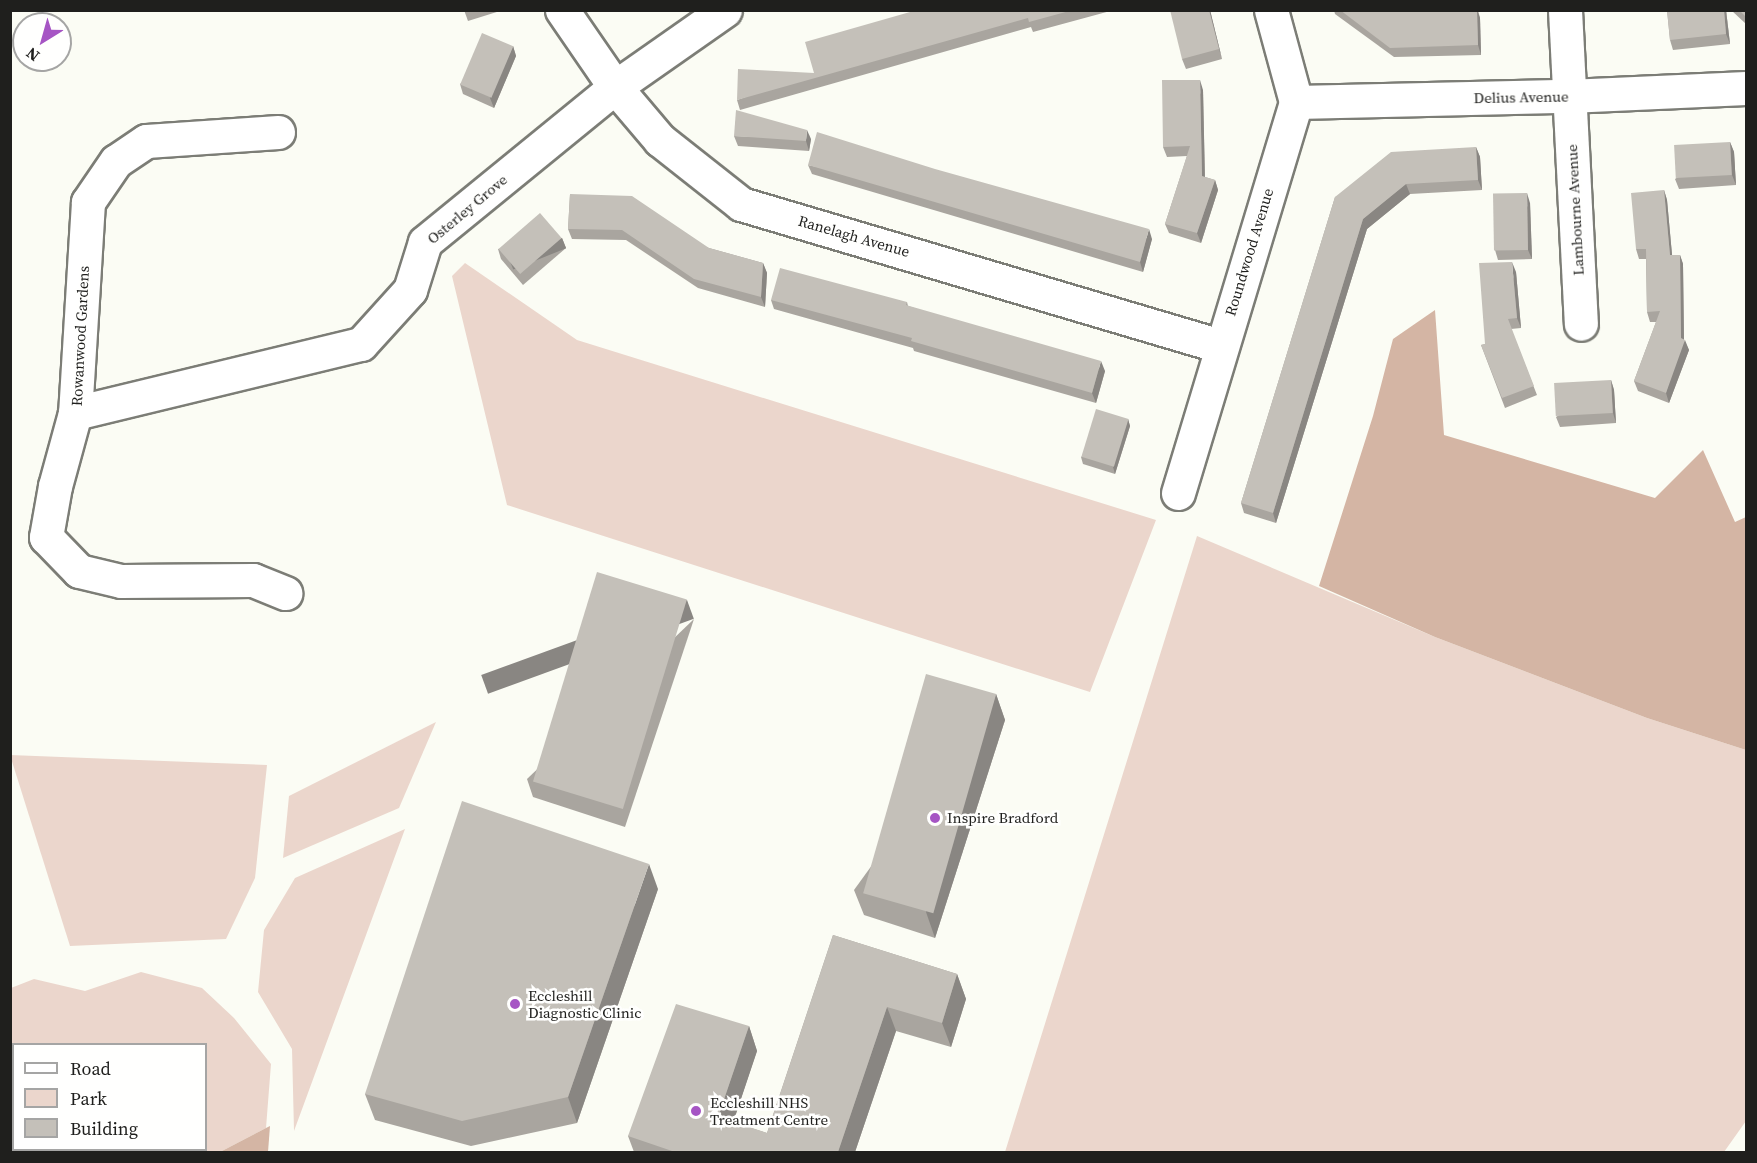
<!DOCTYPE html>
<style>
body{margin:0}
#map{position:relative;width:1757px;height:1163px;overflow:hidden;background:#fbfcf4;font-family:"Source Serif 4",serif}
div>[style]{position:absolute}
.green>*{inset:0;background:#ebd6cc}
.forest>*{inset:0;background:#d4b5a4}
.roads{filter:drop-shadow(2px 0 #7c7d76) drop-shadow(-2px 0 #7c7d76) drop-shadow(0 2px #7c7d76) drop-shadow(0 -2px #7c7d76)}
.minor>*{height:33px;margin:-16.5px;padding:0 16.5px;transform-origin:16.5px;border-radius:16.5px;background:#fff}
.wall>*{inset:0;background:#a9a59f}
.shaded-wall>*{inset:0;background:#898682;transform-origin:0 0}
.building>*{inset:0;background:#c4c0b9;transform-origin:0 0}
.dots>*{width:16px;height:16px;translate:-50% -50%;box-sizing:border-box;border:3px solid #fffffe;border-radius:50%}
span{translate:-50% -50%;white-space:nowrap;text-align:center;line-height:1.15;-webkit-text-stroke:5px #fffffe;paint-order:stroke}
.street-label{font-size:15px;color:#1f1f1d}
.poi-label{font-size:15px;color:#1f1f1d}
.left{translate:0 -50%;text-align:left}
.frame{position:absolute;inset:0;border:12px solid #1f1f1d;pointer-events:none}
.legend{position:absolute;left:12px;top:1043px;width:195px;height:108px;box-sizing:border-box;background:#fffffe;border:2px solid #a5a5a4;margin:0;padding:8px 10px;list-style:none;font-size:18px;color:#1f1f1d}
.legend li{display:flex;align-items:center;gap:12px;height:30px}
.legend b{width:30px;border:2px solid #a5a5a4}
.north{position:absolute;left:12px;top:12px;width:60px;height:60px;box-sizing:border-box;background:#fffffe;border:2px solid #a5a5a4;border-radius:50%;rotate:217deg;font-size:16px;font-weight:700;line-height:24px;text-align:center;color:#1f1f1d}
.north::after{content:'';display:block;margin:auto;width:21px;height:27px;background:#a655c4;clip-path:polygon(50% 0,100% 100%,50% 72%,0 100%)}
</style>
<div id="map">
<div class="green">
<i style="clip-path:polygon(465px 263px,577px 340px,1156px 520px,1090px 692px,507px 505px,452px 276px)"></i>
<i style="clip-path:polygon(1197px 536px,1435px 637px,1647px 718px,1746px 750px,1746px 1121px,1724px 1152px,1005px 1152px)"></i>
<i style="clip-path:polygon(436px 722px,399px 808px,283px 858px,289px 796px)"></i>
<i style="clip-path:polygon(10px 755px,267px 765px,255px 878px,226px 939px,70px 946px)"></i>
<i style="clip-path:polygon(405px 829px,294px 1131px,292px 1049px,258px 992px,264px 930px,295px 878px)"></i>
<i style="clip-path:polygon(evenodd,141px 972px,202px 988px,234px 1018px,271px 1064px,266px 1128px,220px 1152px,11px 1152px,11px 988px,34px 979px,85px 991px,141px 972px,14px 1044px,206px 1044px,206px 1150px,14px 1150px,14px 1044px)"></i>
</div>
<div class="forest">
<i style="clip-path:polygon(1435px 310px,1444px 435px,1655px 498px,1703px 450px,1735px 522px,1746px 517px,1746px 750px,1647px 718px,1435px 637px,1319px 586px,1373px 416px,1393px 339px)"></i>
<i style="clip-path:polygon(270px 1126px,268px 1152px,220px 1152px,266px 1128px)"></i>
</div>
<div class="roads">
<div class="minor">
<i style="left:562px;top:10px;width:93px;rotate:55.5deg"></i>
<i style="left:615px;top:87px;width:70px;rotate:49.7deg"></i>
<i style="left:660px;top:140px;width:103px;rotate:38.3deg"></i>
<i style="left:741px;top:204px;width:500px;rotate:16.5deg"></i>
<i style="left:1565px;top:10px;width:314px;rotate:87.1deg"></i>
<i style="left:1296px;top:102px;width:272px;rotate:-1.3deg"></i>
<i style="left:1568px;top:96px;width:178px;rotate:-2.6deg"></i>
<i style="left:278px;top:132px;width:132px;rotate:176.1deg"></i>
<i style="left:146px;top:141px;width:36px;rotate:146deg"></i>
<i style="left:116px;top:161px;width:50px;rotate:124.3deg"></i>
<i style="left:88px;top:202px;width:211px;rotate:93.5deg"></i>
<i style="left:75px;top:413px;width:76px;rotate:105.3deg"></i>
<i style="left:55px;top:486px;width:52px;rotate:100deg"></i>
<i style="left:46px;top:537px;width:47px;rotate:45.9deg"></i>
<i style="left:79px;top:571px;width:43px;rotate:13.4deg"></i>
<i style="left:121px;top:581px;width:132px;rotate:-0.4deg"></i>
<i style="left:253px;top:580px;width:35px;rotate:22deg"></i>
<i style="left:75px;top:413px;width:294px;rotate:-13.6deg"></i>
<i style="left:361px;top:344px;width:73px;rotate:-47.8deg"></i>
<i style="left:410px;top:290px;width:50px;rotate:-72.6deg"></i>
<i style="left:425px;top:242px;width:245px;rotate:-39.2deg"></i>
<i style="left:615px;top:87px;width:134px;rotate:-35deg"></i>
<i style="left:1178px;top:493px;width:408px;rotate:-73.2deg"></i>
<i style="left:1296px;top:102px;width:95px;rotate:-105.2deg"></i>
</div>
</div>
<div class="wall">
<i style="clip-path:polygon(464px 10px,500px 10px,500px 11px,468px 21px)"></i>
<i style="clip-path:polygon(917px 10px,1114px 10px,1033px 32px,1031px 27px,740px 110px,737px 100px,814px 73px)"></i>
<i style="clip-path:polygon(1210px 10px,1222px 59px,1186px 69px,1182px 59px)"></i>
<i style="clip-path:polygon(1334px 10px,1478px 10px,1480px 18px,1481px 55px,1394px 57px,1335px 14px)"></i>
<i style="clip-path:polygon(1667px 10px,1726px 10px,1730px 44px,1673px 50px,1670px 40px)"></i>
<i style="clip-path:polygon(1731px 10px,1746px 10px,1746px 24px)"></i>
<i style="clip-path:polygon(513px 46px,516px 56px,494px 108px,463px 94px,460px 84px)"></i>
<i style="clip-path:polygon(1203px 90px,1205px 177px,1215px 180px,1218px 190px,1201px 243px,1169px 233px,1165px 224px,1187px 156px,1167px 157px,1163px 147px)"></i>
<i style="clip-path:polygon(734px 136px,811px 139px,809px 151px,738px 146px)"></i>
<i style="clip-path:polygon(1730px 142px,1734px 152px,1736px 185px,1679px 189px,1675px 179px)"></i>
<i style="clip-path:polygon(1476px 147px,1480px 157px,1482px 190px,1410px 194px,1367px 229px,1276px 523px,1244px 513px,1241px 503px,1335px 197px)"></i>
<i style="clip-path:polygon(808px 165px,1152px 239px,1143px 272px,812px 174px)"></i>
<i style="clip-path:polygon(1664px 190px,1667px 200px,1672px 255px,1680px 255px,1683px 264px,1684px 340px,1689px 350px,1669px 403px,1638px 391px,1634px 381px,1656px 322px,1650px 322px,1647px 312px,1646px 259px,1639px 259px,1636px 249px)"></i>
<i style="clip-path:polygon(570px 194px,709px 248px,763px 263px,767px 273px,765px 307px,698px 288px,626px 240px,572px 239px,568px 229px)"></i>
<i style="clip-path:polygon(1530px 203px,1532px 259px,1498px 260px,1495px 250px)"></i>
<i style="clip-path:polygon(562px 238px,566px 248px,523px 285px,501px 259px,498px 249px)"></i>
<i style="clip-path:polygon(1516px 272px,1521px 328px,1511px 329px,1537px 395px,1505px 408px,1481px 345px,1485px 344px)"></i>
<i style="clip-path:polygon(771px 300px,907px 302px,908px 306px,1105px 371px,1096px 403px,914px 351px,913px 348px,774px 309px)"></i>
<i style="clip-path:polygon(1611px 380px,1614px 390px,1616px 423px,1560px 427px,1556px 417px)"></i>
<i style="clip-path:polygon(1128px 419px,1130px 426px,1115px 474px,1083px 464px,1081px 457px)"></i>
<i style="clip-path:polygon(694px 619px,625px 827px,533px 797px,527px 779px)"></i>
<i style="clip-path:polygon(996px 694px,1005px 720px,935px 938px,864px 915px,854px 890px)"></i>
<i style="clip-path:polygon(658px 889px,577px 1123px,471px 1146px,375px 1120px,365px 1094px)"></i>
<i style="clip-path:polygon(833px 935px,957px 974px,966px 999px,951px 1047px,896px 1031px,855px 1152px,634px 1152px,628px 1136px,749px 1026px,757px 1051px,733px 1122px,767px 1133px)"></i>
</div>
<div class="shaded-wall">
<i style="clip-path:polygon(1209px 10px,1210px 10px,1222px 59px,1219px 49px)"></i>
<i style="clip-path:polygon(1477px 10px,1480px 18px,1481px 55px,1478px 45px)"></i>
<i style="clip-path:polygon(1724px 10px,1726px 10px,1730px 44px,1726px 34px)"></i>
<i style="clip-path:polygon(513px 46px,516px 56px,494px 108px,490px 98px)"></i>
<i style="clip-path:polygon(1200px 80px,1203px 90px,1205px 186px,1202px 176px)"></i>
<i style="clip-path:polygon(807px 130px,811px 139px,809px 151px,806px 141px)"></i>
<i style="clip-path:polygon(1730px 142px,1734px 152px,1736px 185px,1732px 175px)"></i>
<i style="clip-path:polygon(1476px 147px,1480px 157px,1482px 190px,1478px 180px)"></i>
<i style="clip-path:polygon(1215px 180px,1218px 190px,1201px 243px,1197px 233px)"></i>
<i style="clip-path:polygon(1406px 184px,1410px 194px,1367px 229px,1276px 523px,1273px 513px,1363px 219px)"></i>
<i style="clip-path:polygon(1664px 190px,1667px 200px,1673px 265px,1670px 255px)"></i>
<i style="clip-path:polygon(1527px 193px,1530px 203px,1532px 259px,1528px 250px)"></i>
<i style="clip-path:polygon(1149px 229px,1152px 239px,1143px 272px,1140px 262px)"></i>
<i style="left:562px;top:238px;width:11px;height:57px;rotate:68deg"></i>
<i style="clip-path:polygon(1680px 255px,1683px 264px,1684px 342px,1685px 340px,1689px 350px,1669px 403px,1666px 393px,1681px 338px)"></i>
<i style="clip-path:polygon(1512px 262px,1516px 272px,1521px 328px,1517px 318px)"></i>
<i style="clip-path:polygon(763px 263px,767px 273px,765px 307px,761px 297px)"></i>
<i style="clip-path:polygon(1101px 361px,1105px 371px,1096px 403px,1092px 393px)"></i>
<i style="clip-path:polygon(1611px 380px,1614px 390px,1616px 423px,1613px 413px)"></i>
<i style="clip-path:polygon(1128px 419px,1130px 426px,1115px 474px,1113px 467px)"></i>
<i style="left:687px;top:600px;width:20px;height:219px;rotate:70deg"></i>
<i style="clip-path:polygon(996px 694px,1005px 720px,935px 938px,926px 912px)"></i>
<i style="clip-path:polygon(649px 864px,658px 889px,577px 1123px,568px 1097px)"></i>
<i style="clip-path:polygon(957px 974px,966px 999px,951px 1047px,942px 1023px)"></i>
<i style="clip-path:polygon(887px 1007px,896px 1031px,855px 1152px,838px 1152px)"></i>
<i style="clip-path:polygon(749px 1026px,757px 1051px,727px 1141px,718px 1117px)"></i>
</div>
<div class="building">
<i style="clip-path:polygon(917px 10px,1073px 10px,1029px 22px,1028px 18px,737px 100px,738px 69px,814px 73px,805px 42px)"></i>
<i style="clip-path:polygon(1170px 10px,1209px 10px,1219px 49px,1182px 59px)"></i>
<i style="clip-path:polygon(1340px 10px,1477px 10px,1478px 45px,1390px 48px)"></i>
<i style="clip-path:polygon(1667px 10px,1724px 10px,1726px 34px,1670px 40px)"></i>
<i style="clip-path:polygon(1739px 10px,1746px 10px,1746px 17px)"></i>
<i style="left:482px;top:33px;width:34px;height:56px;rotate:23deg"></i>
<i style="clip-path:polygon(1162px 80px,1200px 80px,1202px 176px,1215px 180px,1197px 233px,1165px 224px,1190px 146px,1163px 147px)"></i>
<i style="clip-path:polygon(736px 110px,807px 130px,806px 141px,734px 136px)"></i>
<i style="clip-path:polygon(817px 132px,935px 169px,1149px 229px,1140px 262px,808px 165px)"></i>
<i style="left:1730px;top:142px;width:33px;height:56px;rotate:87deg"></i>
<i style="clip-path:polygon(1476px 147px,1478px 180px,1406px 184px,1363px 219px,1273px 513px,1241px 503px,1335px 197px,1391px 152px)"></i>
<i style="clip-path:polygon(1664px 190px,1670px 255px,1680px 255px,1681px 338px,1685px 340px,1666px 393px,1634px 381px,1660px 311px,1647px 312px,1646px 249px,1636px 249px,1631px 193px)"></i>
<i style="left:1527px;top:193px;width:57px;height:34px;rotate:89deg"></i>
<i style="clip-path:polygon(570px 194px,632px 196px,709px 248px,763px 263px,761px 297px,694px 279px,622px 230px,568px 229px)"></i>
<i style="left:540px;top:213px;width:33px;height:55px;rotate:49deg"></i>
<i style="clip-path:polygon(1512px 262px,1517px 318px,1508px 319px,1534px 386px,1502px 398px,1481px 345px,1485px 344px,1479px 263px)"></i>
<i style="clip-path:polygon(780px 268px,907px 302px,906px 305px,1101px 361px,1092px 393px,911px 341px,912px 338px,771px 300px)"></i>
<i style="left:1611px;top:380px;width:33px;height:57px;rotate:87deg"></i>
<i style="left:1096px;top:409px;width:34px;height:50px;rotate:17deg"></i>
<i style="left:597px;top:572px;width:94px;height:219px;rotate:17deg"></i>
<i style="left:926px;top:674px;width:73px;height:228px;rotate:16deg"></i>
<i style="clip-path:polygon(462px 801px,649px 864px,568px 1097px,462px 1121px,365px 1094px)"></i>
<i style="clip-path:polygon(833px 935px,957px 974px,942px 1023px,887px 1007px,838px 1152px,675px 1152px,628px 1136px,676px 1004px,749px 1026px,718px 1117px,767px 1133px)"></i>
</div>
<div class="dots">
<i style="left:935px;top:818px;background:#a655c4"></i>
<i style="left:515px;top:1004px;background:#a655c4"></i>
<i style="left:696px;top:1111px;background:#a655c4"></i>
</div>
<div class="street-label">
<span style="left:1521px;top:97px;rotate:-1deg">Delius Avenue</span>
<span style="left:467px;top:209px;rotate:-40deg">Osterley Grove</span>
<span style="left:1575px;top:210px;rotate:-93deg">Lambourne Avenue</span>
<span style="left:854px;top:236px;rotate:16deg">Ranelagh Avenue</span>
<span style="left:1249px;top:252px;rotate:-73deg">Roundwood Avenue</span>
<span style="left:80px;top:336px;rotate:-87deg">Rowanwood Gardens</span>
</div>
<div class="poi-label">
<span class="left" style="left:947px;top:818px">Inspire Bradford</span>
<span class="left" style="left:528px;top:1004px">Eccleshill<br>Diagnostic Clinic</span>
<span class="left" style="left:710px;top:1111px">Eccleshill NHS<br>Treatment Centre</span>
</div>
<div class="frame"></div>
<ul class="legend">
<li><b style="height:8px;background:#fff"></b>Road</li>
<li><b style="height:16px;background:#ebd6cc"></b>Park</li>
<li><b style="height:16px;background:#c4c0b9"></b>Building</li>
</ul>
<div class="north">N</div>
</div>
